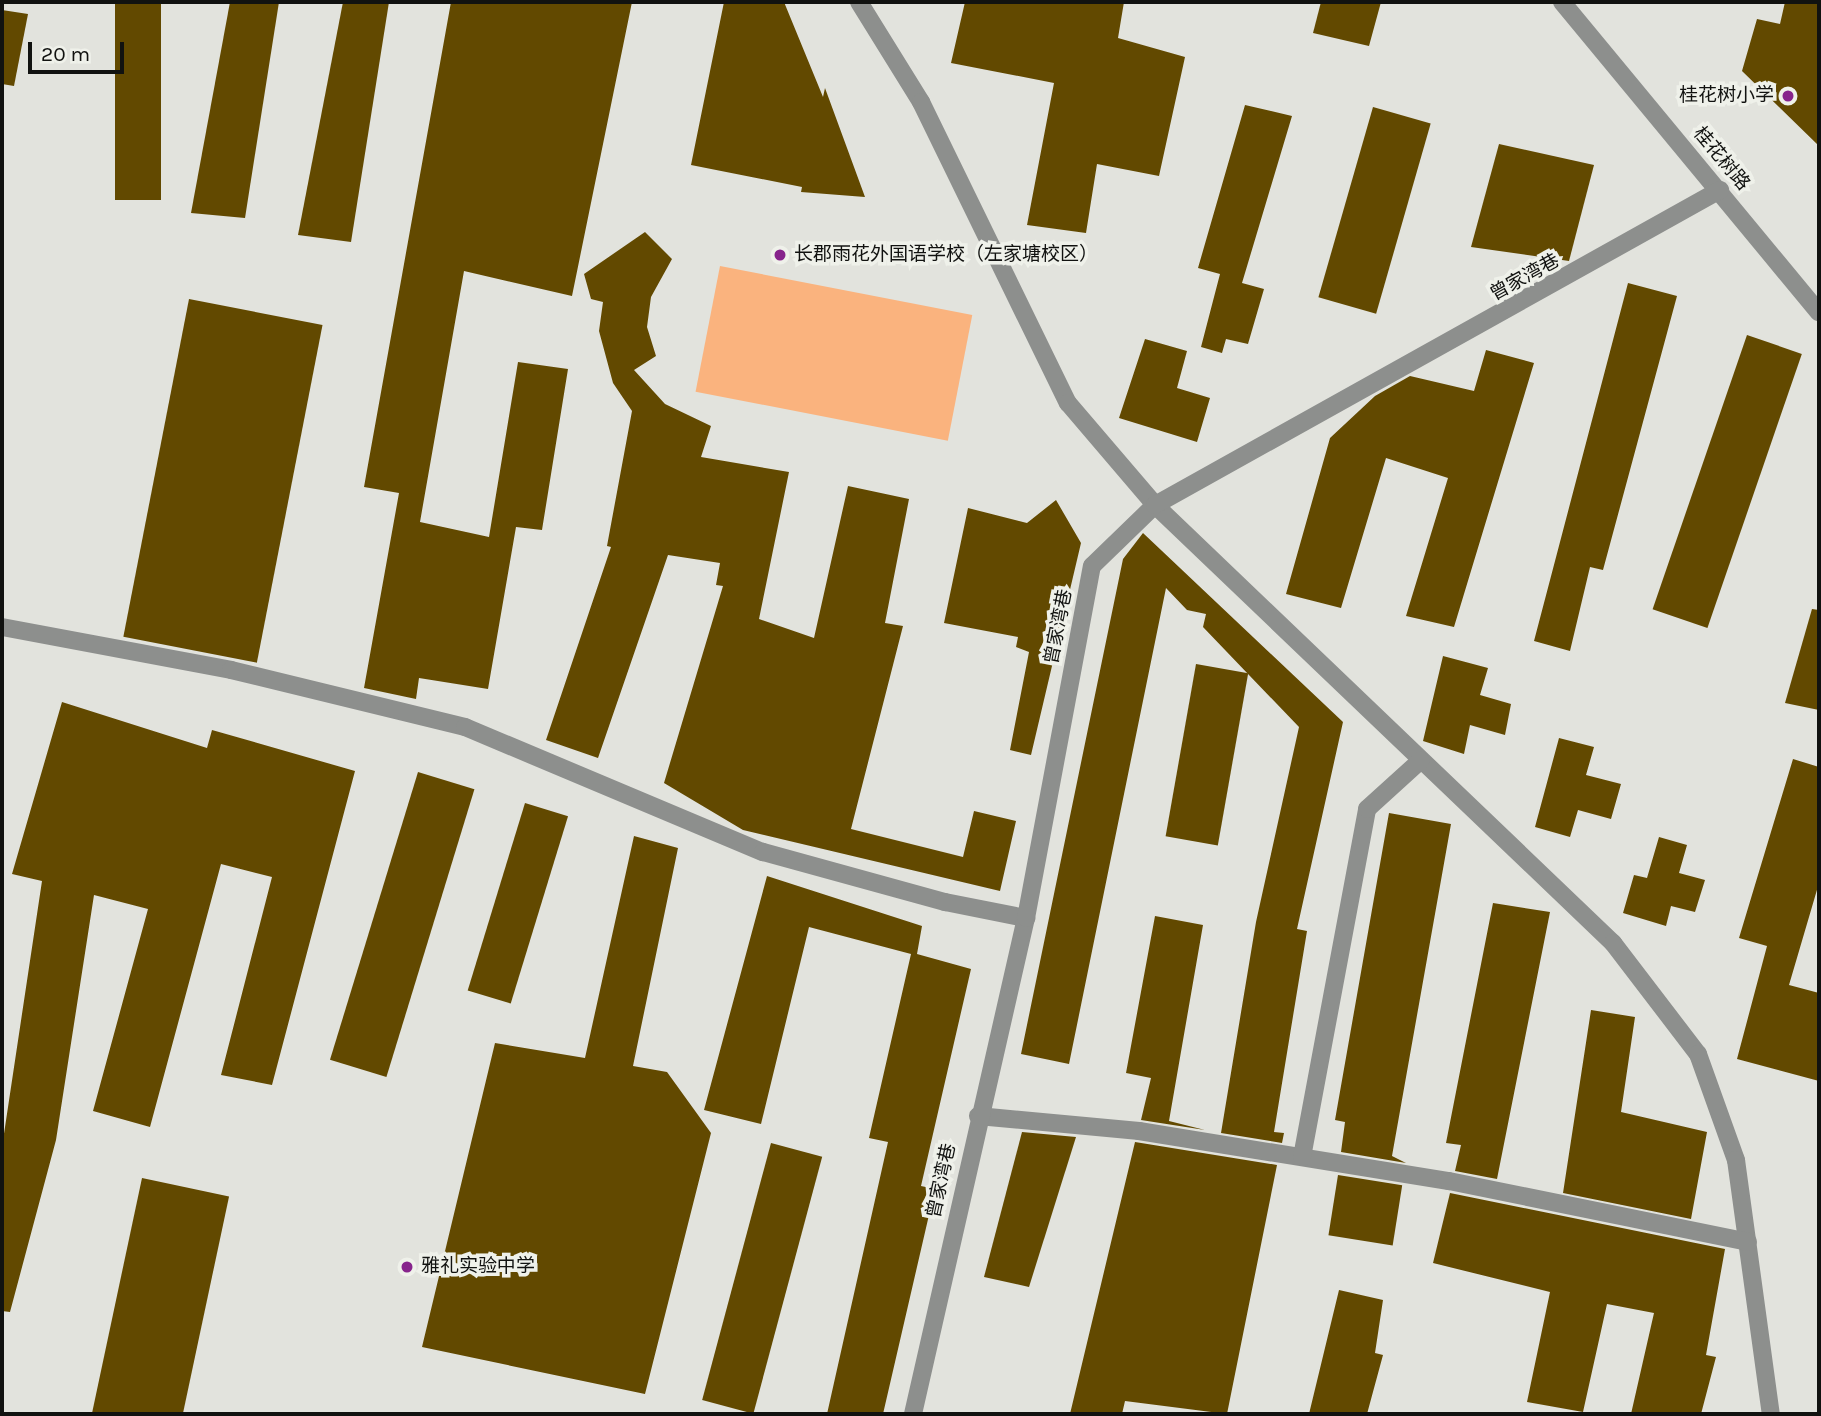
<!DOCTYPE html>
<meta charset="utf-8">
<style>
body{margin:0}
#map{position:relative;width:1821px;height:1416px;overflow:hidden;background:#e2e3dd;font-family:Karla,"Noto Sans SC",sans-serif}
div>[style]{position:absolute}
.green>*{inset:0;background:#fab37e;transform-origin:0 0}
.building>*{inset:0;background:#624900;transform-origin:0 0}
.minor>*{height:18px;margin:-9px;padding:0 9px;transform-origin:9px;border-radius:9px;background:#8d8f8d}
.dots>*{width:19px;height:19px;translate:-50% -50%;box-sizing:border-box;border:4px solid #eff1ea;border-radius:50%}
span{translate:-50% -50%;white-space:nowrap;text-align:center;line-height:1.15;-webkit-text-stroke:7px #eff1ea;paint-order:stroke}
.poi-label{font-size:19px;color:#111210}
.right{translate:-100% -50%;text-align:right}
.left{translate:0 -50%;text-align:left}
.street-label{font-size:19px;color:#111210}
.frame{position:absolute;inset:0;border:4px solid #111210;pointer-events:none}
.scale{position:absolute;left:28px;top:42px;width:96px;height:32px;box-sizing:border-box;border:4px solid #111210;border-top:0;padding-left:9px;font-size:21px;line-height:24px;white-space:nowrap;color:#111210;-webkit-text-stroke:5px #eff1ea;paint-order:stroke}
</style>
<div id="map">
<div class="green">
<i style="left:720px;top:266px;width:257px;height:128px;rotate:11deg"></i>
</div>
<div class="building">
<i style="left:115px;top:2px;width:46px;height:198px"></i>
<i style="clip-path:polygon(230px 2px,279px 2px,245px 218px,191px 213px)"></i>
<i style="clip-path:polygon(343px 2px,389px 2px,351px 242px,298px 235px)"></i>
<i style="clip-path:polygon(451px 2px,632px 2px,572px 296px,464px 271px,420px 522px,489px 537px,518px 362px,568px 369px,542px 530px,516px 527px,488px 689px,419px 678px,416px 699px,364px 688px,399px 493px,364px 487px)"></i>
<i style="clip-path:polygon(724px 2px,784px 2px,823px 97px,825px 88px,865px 197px,801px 192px,802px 187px,691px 165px)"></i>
<i style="clip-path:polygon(965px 2px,1124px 2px,1118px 38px,1185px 57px,1159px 176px,1097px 164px,1086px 233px,1027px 225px,1054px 83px,951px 63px)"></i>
<i style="clip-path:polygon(1321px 2px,1381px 2px,1369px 46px,1313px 33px)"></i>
<i style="clip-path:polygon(1785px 2px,1819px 2px,1819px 146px,1742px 71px,1757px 19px,1780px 24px)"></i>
<i style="clip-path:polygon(2px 10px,28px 14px,14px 86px,2px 84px)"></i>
<i style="clip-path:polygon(1245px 105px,1292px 116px,1242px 283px,1264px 289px,1248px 344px,1226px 339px,1222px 353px,1201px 347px,1220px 274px,1198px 268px)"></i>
<i style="left:1373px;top:107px;width:60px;height:198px;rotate:16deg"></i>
<i style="clip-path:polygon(1499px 144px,1594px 165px,1569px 261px,1471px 247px)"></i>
<i style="clip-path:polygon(645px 232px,672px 259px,651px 297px,647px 327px,656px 356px,634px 370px,665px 404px,711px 426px,701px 457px,789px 472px,759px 619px,814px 638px,848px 486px,909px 499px,885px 623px,903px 626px,851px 829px,963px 857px,974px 811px,1016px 821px,1000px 891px,743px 830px,664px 783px,723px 586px,716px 585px,720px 563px,668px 555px,598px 758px,546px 740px,611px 547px,607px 546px,632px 411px,613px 383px,599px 331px,603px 302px,591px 299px,584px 274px)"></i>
<i style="clip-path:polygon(1628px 283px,1677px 296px,1603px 570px,1590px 567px,1570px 651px,1534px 641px)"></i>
<i style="left:189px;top:299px;width:136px;height:344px;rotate:11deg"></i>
<i style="left:1747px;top:335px;width:58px;height:290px;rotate:19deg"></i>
<i style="clip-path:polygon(1145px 339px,1187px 351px,1177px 388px,1210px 398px,1197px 442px,1119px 418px)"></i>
<i style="clip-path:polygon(1486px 350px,1534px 363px,1454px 627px,1406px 616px,1448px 478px,1386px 458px,1341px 608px,1286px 594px,1330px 438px,1375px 396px,1410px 376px,1474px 391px)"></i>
<i style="clip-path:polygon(1056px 500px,1081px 543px,1031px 755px,1010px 750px,1029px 652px,1016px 647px,1018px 637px,944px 623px,968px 508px,1027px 523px)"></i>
<i style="clip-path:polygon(1143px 533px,1343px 722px,1297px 929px,1307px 931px,1274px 1132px,1284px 1133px,1282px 1143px,1221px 1133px,1256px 922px,1299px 727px,1203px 627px,1206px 614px,1187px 610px,1166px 588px,1069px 1064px,1021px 1054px,1123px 559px)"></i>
<i style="clip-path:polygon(1812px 609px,1819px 610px,1819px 710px,1785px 703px)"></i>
<i style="clip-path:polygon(1443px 656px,1488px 668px,1480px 695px,1511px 704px,1505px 735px,1470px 725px,1464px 754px,1423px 741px)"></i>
<i style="left:1196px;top:664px;width:53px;height:175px;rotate:10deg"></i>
<i style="clip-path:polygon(62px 702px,207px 748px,212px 730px,355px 771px,272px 1085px,221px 1075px,272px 877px,221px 864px,150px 1127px,93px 1111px,148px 909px,94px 895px,56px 1140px,10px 1312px,2px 1311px,2px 1147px,42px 881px,12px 874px)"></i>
<i style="clip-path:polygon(1559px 738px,1594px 747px,1586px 775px,1621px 784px,1611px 819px,1578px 810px,1570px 837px,1535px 827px)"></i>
<i style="clip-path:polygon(1793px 759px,1819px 767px,1819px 883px,1789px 985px,1819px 993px,1819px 1081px,1737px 1059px,1767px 946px,1739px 938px)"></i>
<i style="left:418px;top:772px;width:59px;height:301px;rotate:17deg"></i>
<i style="left:525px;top:803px;width:45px;height:196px;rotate:17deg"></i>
<i style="clip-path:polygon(1389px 813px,1451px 824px,1392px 1156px,1406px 1163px,1341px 1152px,1345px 1122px,1335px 1120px)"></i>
<i style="clip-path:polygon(634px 836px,678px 848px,633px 1066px,667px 1072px,711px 1133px,645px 1394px,422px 1347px,495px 1043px,585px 1058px)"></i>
<i style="clip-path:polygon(1659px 837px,1687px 845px,1679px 873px,1705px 880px,1695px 912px,1671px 906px,1666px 926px,1623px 913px,1634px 875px,1647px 878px)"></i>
<i style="clip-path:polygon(767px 876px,922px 926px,917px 954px,971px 969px,921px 1186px,935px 1189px,883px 1414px,827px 1414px,888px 1142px,869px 1138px,911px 954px,809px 927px,761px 1124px,704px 1110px)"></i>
<i style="clip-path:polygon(1493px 903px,1550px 912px,1497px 1179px,1455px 1171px,1461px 1145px,1446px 1143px)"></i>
<i style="clip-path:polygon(1155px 916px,1203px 925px,1169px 1121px,1205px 1130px,1141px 1120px,1151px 1078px,1126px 1073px)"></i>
<i style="clip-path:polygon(1591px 1010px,1635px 1017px,1621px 1112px,1707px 1132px,1691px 1219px,1563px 1193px)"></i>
<i style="clip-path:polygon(1022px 1132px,1076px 1137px,1029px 1287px,984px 1277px)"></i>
<i style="clip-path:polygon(1135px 1142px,1277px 1165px,1227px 1414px,1125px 1401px,1122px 1414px,1070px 1414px)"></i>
<i style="left:771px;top:1143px;width:53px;height:266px;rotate:15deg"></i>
<i style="left:1338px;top:1175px;width:65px;height:61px;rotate:9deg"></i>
<i style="left:142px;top:1178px;width:89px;height:244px;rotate:12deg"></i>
<i style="clip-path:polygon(1450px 1193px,1725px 1249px,1706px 1355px,1716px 1357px,1701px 1414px,1631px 1414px,1654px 1313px,1607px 1304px,1583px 1412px,1527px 1402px,1550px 1292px,1433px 1263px)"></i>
<i style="clip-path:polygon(1339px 1290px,1383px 1300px,1375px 1353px,1383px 1355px,1367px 1414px,1309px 1414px)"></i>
</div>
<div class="minor">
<i style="left:859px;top:2px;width:118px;rotate:58.2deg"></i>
<i style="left:921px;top:102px;width:335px;rotate:64deg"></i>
<i style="left:1068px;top:403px;width:134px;rotate:49.5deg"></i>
<i style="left:1155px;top:505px;width:634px;rotate:43.72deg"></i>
<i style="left:1613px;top:943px;width:140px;rotate:52.6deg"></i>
<i style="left:1698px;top:1054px;width:113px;rotate:70.3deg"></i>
<i style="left:1736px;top:1160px;width:256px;rotate:82.2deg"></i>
<i style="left:1562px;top:2px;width:403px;rotate:50.4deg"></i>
<i style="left:2px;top:627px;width:233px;rotate:10.6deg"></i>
<i style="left:231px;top:670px;width:241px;rotate:13.7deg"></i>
<i style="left:465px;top:727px;width:323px;rotate:22.8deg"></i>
<i style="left:763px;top:852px;width:189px;rotate:15.4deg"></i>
<i style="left:945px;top:902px;width:83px;rotate:11.2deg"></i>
<i style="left:978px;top:1116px;width:162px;rotate:5.3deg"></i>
<i style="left:1139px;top:1131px;width:314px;rotate:9.2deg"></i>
<i style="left:1449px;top:1181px;width:305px;rotate:11.5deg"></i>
<i style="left:1302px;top:1157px;width:354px;rotate:-79.4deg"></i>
<i style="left:1367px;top:809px;width:72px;rotate:-42.2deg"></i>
<i style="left:913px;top:1414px;width:509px;rotate:-77.17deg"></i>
<i style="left:1026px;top:918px;width:358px;rotate:-79.4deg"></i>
<i style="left:1092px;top:566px;width:88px;rotate:-44.1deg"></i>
<i style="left:1155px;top:505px;width:647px;rotate:-29.14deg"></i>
</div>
<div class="dots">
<i style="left:1788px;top:96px;background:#87248c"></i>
<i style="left:780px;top:255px;background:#87248c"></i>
<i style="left:407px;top:1267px;background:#87248c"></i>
</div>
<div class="poi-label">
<span class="right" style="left:1774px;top:96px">桂花树小学</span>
<span class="left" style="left:794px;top:255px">长郡雨花外国语学校（左家塘校区）</span>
<span class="left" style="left:421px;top:1267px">雅礼实验中学</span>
</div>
<div class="street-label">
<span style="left:1721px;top:159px;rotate:50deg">桂花树路</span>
<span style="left:1525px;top:278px;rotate:-29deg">曾家湾巷</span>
<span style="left:1059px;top:627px;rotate:-79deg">曾家湾巷</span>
<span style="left:942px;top:1181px;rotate:-78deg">曾家湾巷</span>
</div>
<div class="frame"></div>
<div class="scale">20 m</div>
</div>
